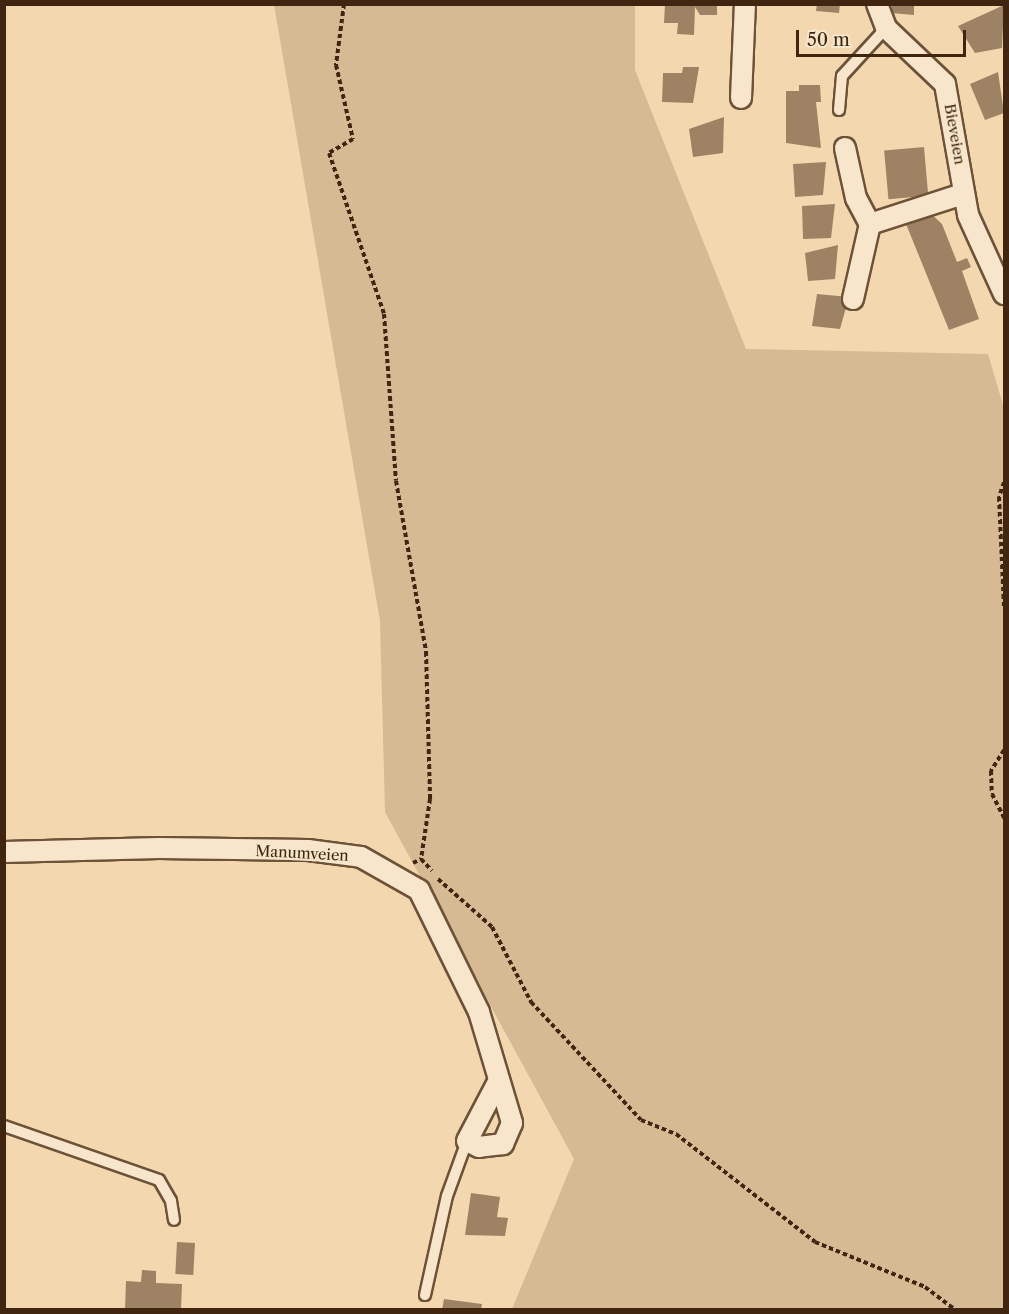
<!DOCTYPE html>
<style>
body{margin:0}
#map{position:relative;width:1009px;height:1314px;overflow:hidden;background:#f3d8af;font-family:"Libre Caslon Text",serif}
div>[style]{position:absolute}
.green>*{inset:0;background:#d5ba94}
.building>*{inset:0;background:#9d8363;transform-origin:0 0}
.path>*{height:4px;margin-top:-2px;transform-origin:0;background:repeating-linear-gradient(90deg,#402611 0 4.5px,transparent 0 7.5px)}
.roads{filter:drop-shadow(2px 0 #6d5238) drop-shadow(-2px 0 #6d5238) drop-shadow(0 2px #6d5238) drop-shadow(0 -2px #6d5238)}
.service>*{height:10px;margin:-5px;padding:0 5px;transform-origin:5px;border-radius:5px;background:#f7e6cb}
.minor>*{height:20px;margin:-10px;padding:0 10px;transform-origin:10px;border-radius:10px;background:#f7e6cb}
span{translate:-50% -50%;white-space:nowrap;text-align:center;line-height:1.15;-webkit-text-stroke:4.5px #f7e6cb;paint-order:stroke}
.street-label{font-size:15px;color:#402611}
.frame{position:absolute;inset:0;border:6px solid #402611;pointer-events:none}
.scale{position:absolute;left:796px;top:30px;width:170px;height:27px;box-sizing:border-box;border:3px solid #402611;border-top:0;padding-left:8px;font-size:18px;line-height:21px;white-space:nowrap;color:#402611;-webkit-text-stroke:4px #f7e6cb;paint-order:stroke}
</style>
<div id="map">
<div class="green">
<i style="clip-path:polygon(274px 5px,635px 5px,635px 70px,746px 349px,988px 354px,1004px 408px,1004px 1309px,512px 1309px,574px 1159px,385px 812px,380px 621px)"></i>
</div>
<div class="building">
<i style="clip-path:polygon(665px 4px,717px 4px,717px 15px,700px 15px,695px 7px,694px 35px,677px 34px,678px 23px,664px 23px)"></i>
<i style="clip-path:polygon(817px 4px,840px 4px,839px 13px,816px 11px)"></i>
<i style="clip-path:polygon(892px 4px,914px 4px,914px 15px,891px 13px)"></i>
<i style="clip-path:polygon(1004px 5px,1002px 48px,975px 53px,958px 26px)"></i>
<i style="clip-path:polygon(683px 67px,699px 67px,693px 103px,662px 102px,663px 73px,682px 73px)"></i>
<i style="clip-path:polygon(998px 72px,1004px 113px,985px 120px,970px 84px)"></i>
<i style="clip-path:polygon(799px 85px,820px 85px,821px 102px,816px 102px,821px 148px,786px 143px,786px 91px,799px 91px)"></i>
<i style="clip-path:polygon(724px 117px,723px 153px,693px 157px,689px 129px)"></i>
<i style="left:924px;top:147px;width:49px;height:40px;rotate:85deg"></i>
<i style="clip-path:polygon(826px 162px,823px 195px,795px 197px,793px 164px)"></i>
<i style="clip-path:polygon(835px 204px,831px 238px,803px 239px,802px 206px)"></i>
<i style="clip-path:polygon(927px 210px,942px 224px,957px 262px,967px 258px,971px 267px,962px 271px,979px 319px,949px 330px,904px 219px)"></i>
<i style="clip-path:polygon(838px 245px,835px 279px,808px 281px,805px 253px)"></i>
<i style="clip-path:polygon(817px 294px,849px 297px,840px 329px,812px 326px)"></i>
<i style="clip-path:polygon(471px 1193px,500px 1197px,497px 1217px,508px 1218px,505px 1236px,465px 1235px)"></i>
<i style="left:177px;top:1242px;width:18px;height:32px;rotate:3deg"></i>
<i style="clip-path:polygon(142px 1270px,156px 1271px,156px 1283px,182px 1284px,181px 1310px,125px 1310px,126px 1281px,141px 1282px)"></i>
<i style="clip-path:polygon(444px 1299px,482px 1304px,481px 1310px,442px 1310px)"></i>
</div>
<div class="path">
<i style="left:344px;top:4px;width:62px;rotate:97.5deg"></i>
<i style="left:336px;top:65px;width:76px;rotate:77.1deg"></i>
<i style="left:353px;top:139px;width:28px;rotate:150deg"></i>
<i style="left:329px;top:153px;width:170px;rotate:71.1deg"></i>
<i style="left:384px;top:314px;width:167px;rotate:85.9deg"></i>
<i style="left:396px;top:481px;width:174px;rotate:80deg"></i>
<i style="left:426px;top:652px;width:147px;rotate:88.4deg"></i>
<i style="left:430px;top:799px;width:61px;rotate:98.5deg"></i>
<i style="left:1004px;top:482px;width:16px;rotate:108deg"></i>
<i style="left:999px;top:497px;width:110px;rotate:87.4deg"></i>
<i style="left:1004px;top:750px;width:25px;rotate:122deg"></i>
<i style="left:991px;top:771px;width:23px;rotate:88deg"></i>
<i style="left:992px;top:794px;width:27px;rotate:63deg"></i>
<i style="left:413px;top:863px;width:9px;rotate:-27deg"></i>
<i style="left:421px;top:859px;width:16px;rotate:47deg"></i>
<i style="left:438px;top:879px;width:72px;rotate:41.6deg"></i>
<i style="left:492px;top:927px;width:85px;rotate:62.5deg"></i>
<i style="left:531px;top:1002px;width:161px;rotate:47deg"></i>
<i style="left:641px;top:1120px;width:38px;rotate:22deg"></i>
<i style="left:676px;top:1134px;width:176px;rotate:37.8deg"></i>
<i style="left:815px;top:1242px;width:119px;rotate:22.2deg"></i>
<i style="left:925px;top:1287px;width:38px;rotate:37deg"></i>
</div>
<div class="roads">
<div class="service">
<i style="left:839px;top:110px;width:34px;rotate:-85deg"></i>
<i style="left:842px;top:76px;width:65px;rotate:-47.5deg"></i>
<i style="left:4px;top:1126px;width:164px;rotate:19.2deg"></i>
<i style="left:159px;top:1180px;width:24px;rotate:60deg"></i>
<i style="left:171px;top:1201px;width:19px;rotate:81deg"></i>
<i style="left:425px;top:1295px;width:101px;rotate:-77.5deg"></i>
<i style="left:447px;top:1196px;width:59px;rotate:-70deg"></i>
</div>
<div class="minor">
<i style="left:877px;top:4px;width:26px;rotate:69deg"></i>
<i style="left:886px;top:28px;width:81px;rotate:43.5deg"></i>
<i style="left:945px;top:84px;width:133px;rotate:80deg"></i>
<i style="left:968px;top:215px;width:87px;rotate:65.5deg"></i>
<i style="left:741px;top:98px;width:94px;rotate:-87.6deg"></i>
<i style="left:845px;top:148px;width:51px;rotate:77.6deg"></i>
<i style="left:856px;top:198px;width:30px;rotate:62deg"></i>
<i style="left:870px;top:224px;width:77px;rotate:102.8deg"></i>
<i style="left:870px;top:224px;width:98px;rotate:-17.9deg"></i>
<i style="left:4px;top:852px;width:155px;rotate:-1.5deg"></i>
<i style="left:159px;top:848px;width:149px;rotate:0.8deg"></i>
<i style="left:308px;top:850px;width:53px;rotate:7.5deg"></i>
<i style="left:361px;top:857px;width:67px;rotate:29.6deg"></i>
<i style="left:419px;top:890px;width:136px;rotate:63.8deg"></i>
<i style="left:479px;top:1012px;width:116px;rotate:73.4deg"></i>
<i style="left:512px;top:1123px;width:23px;rotate:113deg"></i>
<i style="left:503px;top:1144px;width:24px;rotate:173deg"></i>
<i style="left:479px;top:1147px;width:13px;rotate:-153deg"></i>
<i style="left:467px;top:1141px;width:69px;rotate:-62.3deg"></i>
</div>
</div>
<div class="street-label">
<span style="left:955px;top:134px;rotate:80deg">Bieveien</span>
<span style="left:302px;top:853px;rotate:3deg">Manumveien</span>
</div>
<div class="frame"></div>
<div class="scale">50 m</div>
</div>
